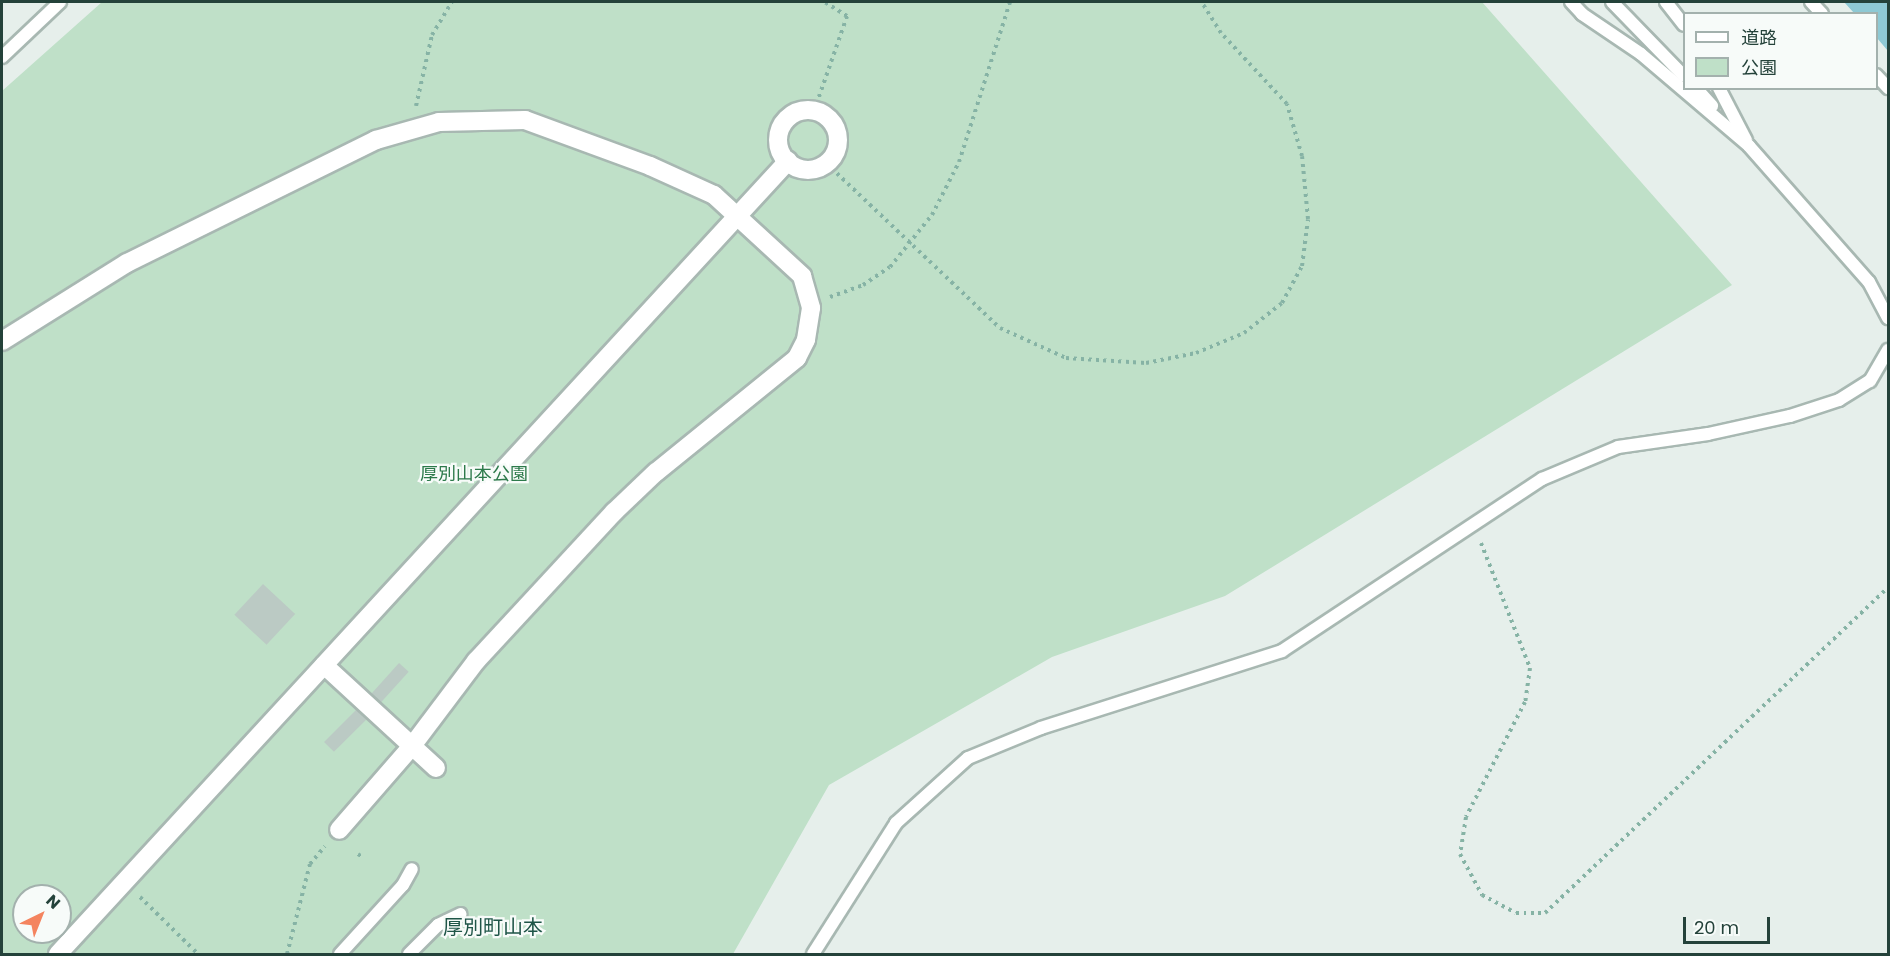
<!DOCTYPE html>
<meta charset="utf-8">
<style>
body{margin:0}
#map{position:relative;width:1890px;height:956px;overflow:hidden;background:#e6efeb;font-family:Poppins,"Noto Sans JP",sans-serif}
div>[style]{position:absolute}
.green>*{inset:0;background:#bfe0c8}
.water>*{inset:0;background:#8ec9d4}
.building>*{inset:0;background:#bbcac4;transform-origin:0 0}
.path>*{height:4px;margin-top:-2px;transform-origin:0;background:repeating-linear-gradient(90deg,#86b3a5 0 3px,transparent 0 7.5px)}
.roads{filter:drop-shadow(2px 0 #a8b8b2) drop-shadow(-2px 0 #a8b8b2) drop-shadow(0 2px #a8b8b2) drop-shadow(0 -2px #a8b8b2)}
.lane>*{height:12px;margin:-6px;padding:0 6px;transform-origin:6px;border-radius:6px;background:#fff}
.street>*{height:18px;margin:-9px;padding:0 9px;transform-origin:9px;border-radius:9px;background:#fff}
.street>.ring{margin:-9px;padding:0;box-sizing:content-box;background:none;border:18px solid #fff;border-radius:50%}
span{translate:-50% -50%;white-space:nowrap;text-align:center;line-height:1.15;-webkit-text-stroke:4.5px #f7fbf9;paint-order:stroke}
.park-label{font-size:18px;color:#2d7a4b}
.neighbourhood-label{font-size:20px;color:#1f5548}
.frame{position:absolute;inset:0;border:3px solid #24423a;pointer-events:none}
.legend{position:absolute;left:1683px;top:12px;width:195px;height:78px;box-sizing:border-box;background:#f7fbf9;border:2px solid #a3b1ad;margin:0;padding:8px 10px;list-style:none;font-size:18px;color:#24423a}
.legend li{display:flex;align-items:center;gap:12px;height:30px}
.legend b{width:30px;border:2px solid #a3b1ad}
.north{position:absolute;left:12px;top:884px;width:60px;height:60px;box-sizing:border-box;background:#f7fbf9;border:2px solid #a3b1ad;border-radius:50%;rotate:43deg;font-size:16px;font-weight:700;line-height:24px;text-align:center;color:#24423a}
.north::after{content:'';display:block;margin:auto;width:21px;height:27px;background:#f4845f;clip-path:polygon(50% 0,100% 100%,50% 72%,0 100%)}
.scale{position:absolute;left:1683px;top:917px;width:87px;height:27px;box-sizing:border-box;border:3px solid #24423a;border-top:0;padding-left:8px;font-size:18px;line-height:21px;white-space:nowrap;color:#24423a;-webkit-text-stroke:4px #f7fbf9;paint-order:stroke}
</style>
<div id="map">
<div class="green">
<i style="clip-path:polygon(evenodd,102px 2px,1482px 2px,1732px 285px,1225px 596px,1052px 657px,829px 785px,733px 954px,2px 954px,2px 91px,102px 2px,24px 896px,60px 896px,60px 932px,24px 932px,24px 896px)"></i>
</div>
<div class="water">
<i style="clip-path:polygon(1844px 2px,1888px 2px,1888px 51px,1877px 38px,1876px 14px,1854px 13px)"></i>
</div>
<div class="building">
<i style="left:263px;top:584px;width:44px;height:42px;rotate:43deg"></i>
<i style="left:399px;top:663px;width:13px;height:48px;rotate:42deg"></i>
<i style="left:358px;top:708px;width:14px;height:48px;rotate:45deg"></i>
</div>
<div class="path">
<i style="left:416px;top:106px;width:73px;rotate:-77.3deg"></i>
<i style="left:432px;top:35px;width:39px;rotate:-59deg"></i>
<i style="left:814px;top:111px;width:101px;rotate:-70.8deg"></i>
<i style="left:847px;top:16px;width:26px;rotate:-148deg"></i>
<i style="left:826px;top:163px;width:240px;rotate:43.5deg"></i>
<i style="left:1000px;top:328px;width:72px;rotate:24.4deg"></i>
<i style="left:1066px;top:358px;width:80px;rotate:3.6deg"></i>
<i style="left:1146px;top:363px;width:51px;rotate:-11.3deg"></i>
<i style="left:1196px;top:353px;width:52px;rotate:-22.6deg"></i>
<i style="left:1244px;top:333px;width:48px;rotate:-38.3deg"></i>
<i style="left:1282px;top:303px;width:42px;rotate:-61.6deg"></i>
<i style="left:1302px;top:266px;width:47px;rotate:-82.7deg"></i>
<i style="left:1308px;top:219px;width:63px;rotate:-95.4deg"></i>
<i style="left:1302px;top:156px;width:54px;rotate:-106.1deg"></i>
<i style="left:1287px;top:104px;width:97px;rotate:-132.9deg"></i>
<i style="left:1221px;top:33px;width:36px;rotate:-122deg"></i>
<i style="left:830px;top:297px;width:35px;rotate:-20deg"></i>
<i style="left:863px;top:285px;width:32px;rotate:-34deg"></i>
<i style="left:890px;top:267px;width:67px;rotate:-51.1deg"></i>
<i style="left:932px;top:215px;width:59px;rotate:-63deg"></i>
<i style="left:959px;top:162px;width:168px;rotate:-72.3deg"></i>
<i style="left:1481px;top:543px;width:134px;rotate:68.6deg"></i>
<i style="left:1530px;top:668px;width:34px;rotate:98deg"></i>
<i style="left:1525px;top:702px;width:129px;rotate:117.2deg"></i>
<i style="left:1466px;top:817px;width:37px;rotate:99deg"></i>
<i style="left:1460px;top:854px;width:47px;rotate:61.8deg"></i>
<i style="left:1482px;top:895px;width:38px;rotate:28deg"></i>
<i style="left:1516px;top:913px;width:29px"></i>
<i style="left:1545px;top:913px;width:473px;rotate:-43.5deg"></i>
<i style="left:358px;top:854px;width:5px;rotate:37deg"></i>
<i style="left:140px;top:897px;width:81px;rotate:44.5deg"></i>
<i style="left:287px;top:954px;width:93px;rotate:-75.7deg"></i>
<i style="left:310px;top:864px;width:23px;rotate:-50deg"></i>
</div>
<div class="roads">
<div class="lane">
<i style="left:1571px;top:2px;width:16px;rotate:47deg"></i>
<i style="left:1582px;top:14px;width:71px;rotate:34.1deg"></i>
<i style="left:1641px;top:54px;width:142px;rotate:40.4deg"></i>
<i style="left:1749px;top:146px;width:181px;rotate:48.6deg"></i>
<i style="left:1869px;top:282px;width:41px;rotate:62.2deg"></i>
<i style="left:1612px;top:2px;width:103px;rotate:45.8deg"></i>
<i style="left:1666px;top:2px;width:29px;rotate:52deg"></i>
<i style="left:1811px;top:2px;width:16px;rotate:47deg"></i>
<i style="left:2px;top:57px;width:80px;rotate:-43.5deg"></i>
<i style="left:1876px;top:75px;width:18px;rotate:47deg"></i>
<i style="left:1696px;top:88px;width:24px;rotate:48deg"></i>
<i style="left:1719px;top:88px;width:59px;rotate:62.6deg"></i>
<i style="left:340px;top:954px;width:93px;rotate:-47.6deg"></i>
<i style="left:403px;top:885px;width:18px;rotate:-61deg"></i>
<i style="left:409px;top:954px;width:41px;rotate:-45deg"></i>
<i style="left:438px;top:925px;width:25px;rotate:-26deg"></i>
<i style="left:813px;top:954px;width:155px;rotate:-57.6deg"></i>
<i style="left:896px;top:823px;width:97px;rotate:-42.1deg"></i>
<i style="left:968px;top:758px;width:79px;rotate:-22.3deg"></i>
<i style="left:1041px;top:728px;width:253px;rotate:-17.7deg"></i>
<i style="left:1282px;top:651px;width:312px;rotate:-33.5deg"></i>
<i style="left:1542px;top:479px;width:82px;rotate:-22.8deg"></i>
<i style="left:1618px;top:447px;width:91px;rotate:-8.2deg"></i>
<i style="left:1708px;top:434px;width:84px;rotate:-12.4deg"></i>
<i style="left:1790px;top:416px;width:52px;rotate:-18.1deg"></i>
<i style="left:1839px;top:400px;width:36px;rotate:-32deg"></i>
<i style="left:1870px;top:381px;width:36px;rotate:-60deg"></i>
</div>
<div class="street">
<i class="ring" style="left:778px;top:110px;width:42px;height:42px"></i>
<i style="left:2px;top:341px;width:147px;rotate:-32deg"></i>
<i style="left:127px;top:263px;width:278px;rotate:-26.3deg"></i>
<i style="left:376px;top:140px;width:66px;rotate:-15.9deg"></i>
<i style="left:439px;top:122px;width:86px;rotate:-1.3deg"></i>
<i style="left:525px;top:120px;width:133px;rotate:20.2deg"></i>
<i style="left:650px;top:166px;width:70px;rotate:24.4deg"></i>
<i style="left:714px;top:195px;width:120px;rotate:42.6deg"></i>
<i style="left:802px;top:276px;width:33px;rotate:74deg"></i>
<i style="left:811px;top:308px;width:32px;rotate:99deg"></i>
<i style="left:806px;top:340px;width:20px;rotate:117deg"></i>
<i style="left:797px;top:358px;width:181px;rotate:141deg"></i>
<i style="left:656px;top:472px;width:58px;rotate:136.4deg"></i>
<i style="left:614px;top:512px;width:203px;rotate:132.8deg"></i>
<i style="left:476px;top:661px;width:106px;rotate:127deg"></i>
<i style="left:412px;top:746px;width:111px;rotate:131deg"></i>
<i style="left:324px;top:665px;width:152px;rotate:42.6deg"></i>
<i style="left:58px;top:954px;width:1078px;rotate:-47.37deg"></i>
</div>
</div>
<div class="park-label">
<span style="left:474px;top:474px">厚別山本公園</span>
</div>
<div class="neighbourhood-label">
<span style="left:493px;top:927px">厚別町山本</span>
</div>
<div class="frame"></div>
<ul class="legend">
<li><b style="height:8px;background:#fff"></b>道路</li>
<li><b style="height:16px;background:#bfe0c8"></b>公園</li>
</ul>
<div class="north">N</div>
<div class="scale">20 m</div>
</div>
